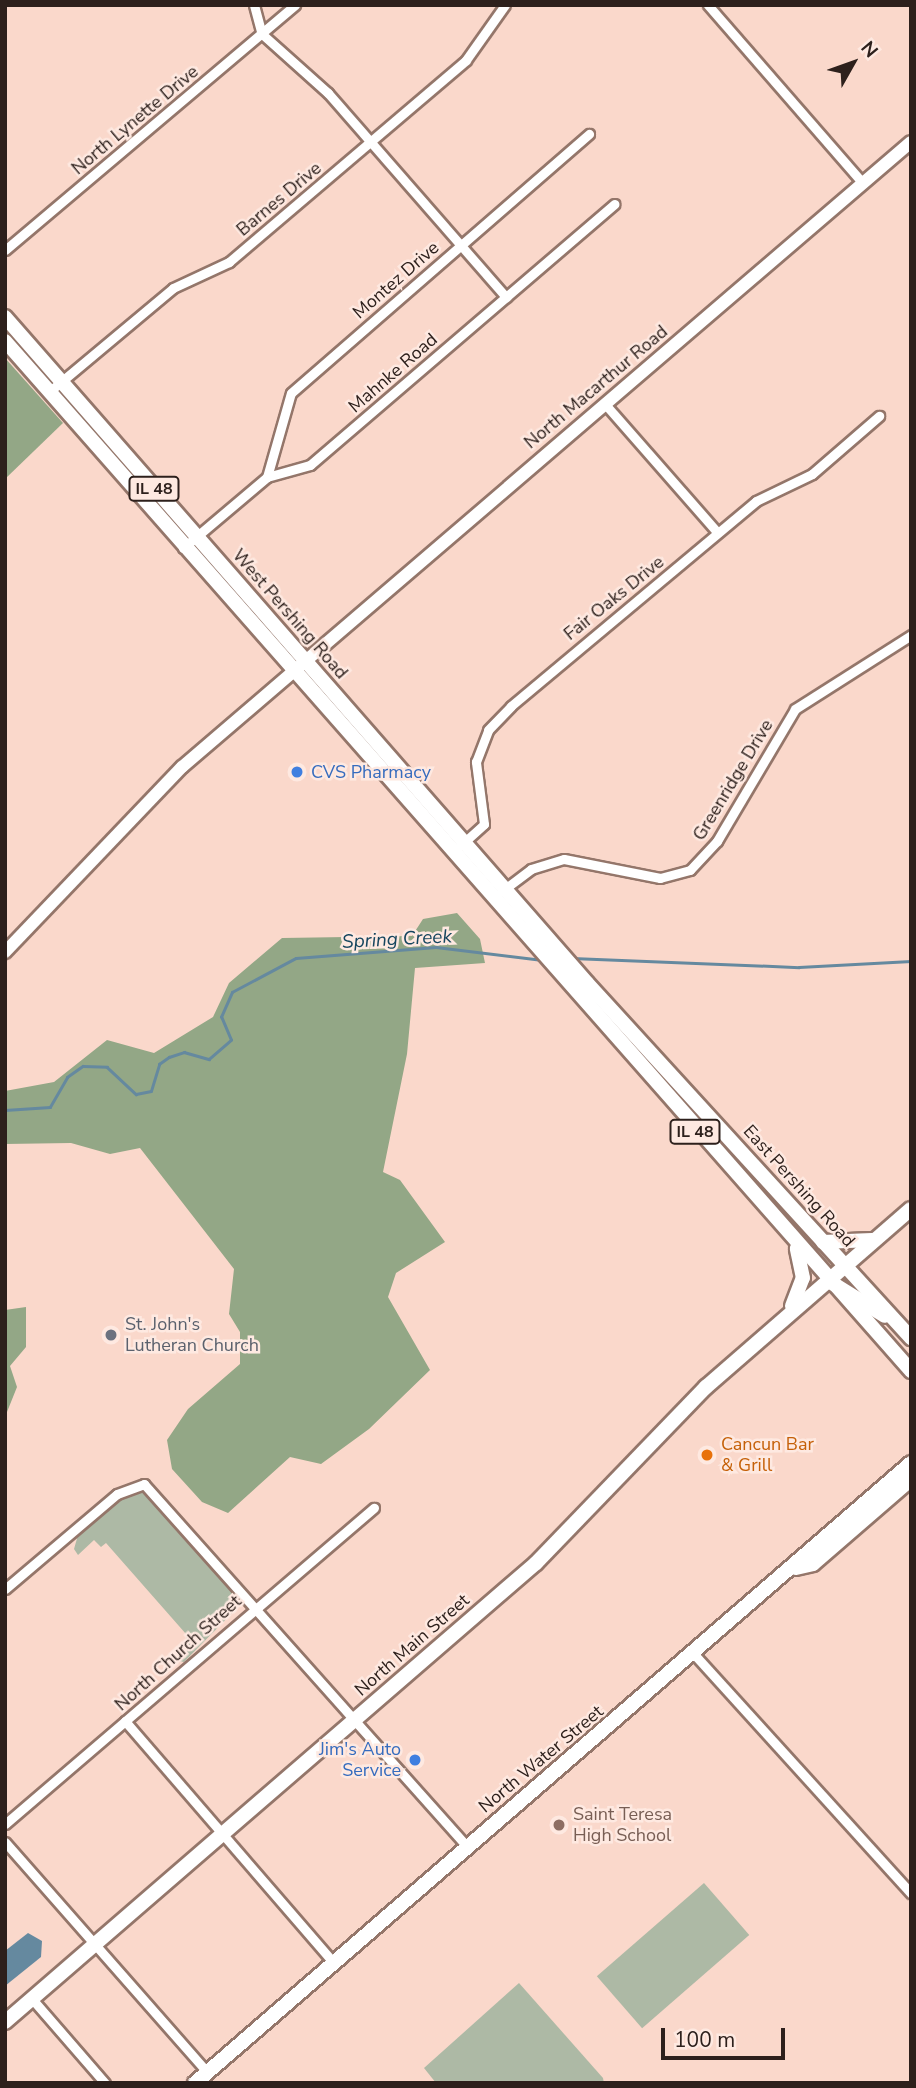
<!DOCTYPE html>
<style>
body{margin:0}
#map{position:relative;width:916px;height:2088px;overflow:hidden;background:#fad8cb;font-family:"Nunito Sans",sans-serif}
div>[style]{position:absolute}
.green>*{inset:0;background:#adb9a5;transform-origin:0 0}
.forest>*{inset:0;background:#93a786}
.water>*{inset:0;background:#65899f}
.stream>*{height:2.5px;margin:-1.25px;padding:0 1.25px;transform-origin:1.25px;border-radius:1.25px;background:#65899f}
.roads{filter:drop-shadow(2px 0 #94766a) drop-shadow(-2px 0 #94766a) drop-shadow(0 2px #94766a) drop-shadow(0 -2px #94766a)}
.street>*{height:9px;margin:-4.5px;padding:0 4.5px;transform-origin:4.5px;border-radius:4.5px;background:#fff}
.secondary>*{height:12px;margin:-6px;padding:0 6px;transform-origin:6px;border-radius:6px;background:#fff}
.primary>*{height:14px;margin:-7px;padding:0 7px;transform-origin:7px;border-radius:7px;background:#fff}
.dots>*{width:19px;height:19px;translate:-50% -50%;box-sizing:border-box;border:4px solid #fee9e1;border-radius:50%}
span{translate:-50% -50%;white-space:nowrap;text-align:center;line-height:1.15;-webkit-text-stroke:5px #fee9e1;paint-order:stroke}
.shield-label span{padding:2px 5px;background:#fee9e1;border:2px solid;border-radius:5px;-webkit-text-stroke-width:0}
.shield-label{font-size:16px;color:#2d201c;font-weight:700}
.street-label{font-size:18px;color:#2d201c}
.shop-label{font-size:18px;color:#366cbe}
.left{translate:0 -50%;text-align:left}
.right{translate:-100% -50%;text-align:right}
.worship-label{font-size:18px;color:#5b616d}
.food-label{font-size:18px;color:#c56008}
.education-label{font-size:18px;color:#785e54}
.water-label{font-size:19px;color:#15455e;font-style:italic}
.frame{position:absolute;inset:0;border:7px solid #2d201c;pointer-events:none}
.north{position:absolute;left:818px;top:28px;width:70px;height:70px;-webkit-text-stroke:5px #fee9e1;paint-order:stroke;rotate:50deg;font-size:19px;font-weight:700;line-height:28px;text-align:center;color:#2d201c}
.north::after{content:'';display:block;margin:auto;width:24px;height:32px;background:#2d201c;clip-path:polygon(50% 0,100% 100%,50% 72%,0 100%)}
.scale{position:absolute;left:661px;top:2028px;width:124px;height:32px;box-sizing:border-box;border:4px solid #2d201c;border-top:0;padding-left:9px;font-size:21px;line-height:24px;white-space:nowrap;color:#2d201c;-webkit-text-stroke:5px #fee9e1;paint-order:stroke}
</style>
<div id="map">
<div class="green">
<i style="clip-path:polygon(132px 1491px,149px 1492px,244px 1601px,184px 1662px,170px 1659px,186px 1645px,186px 1634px,106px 1543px,101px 1547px,94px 1540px,78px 1555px,74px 1549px,78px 1535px)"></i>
<i style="left:704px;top:1883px;width:69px;height:142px;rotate:49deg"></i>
<i style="clip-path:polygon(519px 1983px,603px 2078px,604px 2083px,436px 2083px,424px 2068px)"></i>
</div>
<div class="forest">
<i style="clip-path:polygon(5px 358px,63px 423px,5px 479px)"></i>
<i style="clip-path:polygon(457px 913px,480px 939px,485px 963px,415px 968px,407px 1054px,383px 1172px,400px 1180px,445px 1242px,396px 1273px,388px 1297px,430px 1370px,369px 1429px,321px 1464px,290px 1457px,228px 1513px,202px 1502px,172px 1469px,167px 1440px,188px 1409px,240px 1364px,240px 1332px,229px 1314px,234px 1269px,140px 1148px,110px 1154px,71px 1143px,5px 1144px,5px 1091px,54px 1082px,107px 1040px,154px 1053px,213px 1017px,229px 983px,282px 938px,412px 936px,423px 919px)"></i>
<i style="clip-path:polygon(26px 1307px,26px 1347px,10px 1366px,17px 1387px,5px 1417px,5px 1310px)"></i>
</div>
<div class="water">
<i style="clip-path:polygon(28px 1933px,42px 1941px,41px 1957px,5px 1986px,5px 1951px)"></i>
</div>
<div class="stream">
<i style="left:572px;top:958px;width:227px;rotate:2.3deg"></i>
<i style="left:799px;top:967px;width:112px;rotate:-3.1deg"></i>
<i style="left:5px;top:1110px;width:45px;rotate:-3.8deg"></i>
<i style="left:50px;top:1107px;width:34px;rotate:-60deg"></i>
<i style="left:67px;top:1077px;width:19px;rotate:-35deg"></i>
<i style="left:83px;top:1066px;width:24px;rotate:2deg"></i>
<i style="left:107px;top:1067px;width:40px;rotate:43deg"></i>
<i style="left:136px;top:1094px;width:15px;rotate:-11deg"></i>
<i style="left:151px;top:1091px;width:28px;rotate:-73deg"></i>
<i style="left:159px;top:1064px;width:12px;rotate:-35deg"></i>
<i style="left:169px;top:1057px;width:16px;rotate:-18deg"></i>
<i style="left:184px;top:1052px;width:26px;rotate:16deg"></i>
<i style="left:209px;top:1059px;width:29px;rotate:-41deg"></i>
<i style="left:231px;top:1040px;width:25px;rotate:-113deg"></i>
<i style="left:221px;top:1017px;width:27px;rotate:-66deg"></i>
<i style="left:232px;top:992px;width:72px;rotate:-28deg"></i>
<i style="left:296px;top:958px;width:140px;rotate:-4.5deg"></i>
<i style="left:436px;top:947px;width:109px;rotate:6.9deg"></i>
</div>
<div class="roads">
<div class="street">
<i style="left:254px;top:5px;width:30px;rotate:75deg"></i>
<i style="left:262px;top:34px;width:89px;rotate:41.8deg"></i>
<i style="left:328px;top:93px;width:271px;rotate:48.9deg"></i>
<i style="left:708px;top:5px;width:236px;rotate:49deg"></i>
<i style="left:5px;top:250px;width:380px;rotate:-40.2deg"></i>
<i style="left:50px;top:391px;width:160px;rotate:-39.9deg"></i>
<i style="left:173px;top:288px;width:62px;rotate:-24.9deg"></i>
<i style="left:229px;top:262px;width:311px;rotate:-40.4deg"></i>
<i style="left:466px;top:60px;width:67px;rotate:-54.7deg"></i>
<i style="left:605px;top:404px;width:171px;rotate:48.8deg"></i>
<i style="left:267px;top:477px;width:87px;rotate:-74.1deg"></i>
<i style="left:291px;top:393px;width:395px;rotate:-41deg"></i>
<i style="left:183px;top:548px;width:110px;rotate:-40.2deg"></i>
<i style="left:267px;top:477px;width:45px;rotate:-15.6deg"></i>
<i style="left:310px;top:465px;width:401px;rotate:-40.6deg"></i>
<i style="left:461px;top:845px;width:31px;rotate:-42deg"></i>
<i style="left:484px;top:824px;width:63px;rotate:-97.4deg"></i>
<i style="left:476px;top:762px;width:34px;rotate:-69deg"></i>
<i style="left:488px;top:730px;width:33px;rotate:-46deg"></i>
<i style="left:511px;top:706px;width:319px;rotate:-39.9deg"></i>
<i style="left:756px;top:501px;width:62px;rotate:-25.7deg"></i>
<i style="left:812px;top:474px;width:89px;rotate:-40.9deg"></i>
<i style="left:502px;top:891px;width:36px;rotate:-37deg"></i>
<i style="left:531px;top:869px;width:34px;rotate:-17deg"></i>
<i style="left:564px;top:859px;width:98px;rotate:11.2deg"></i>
<i style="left:660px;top:878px;width:31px;rotate:-15deg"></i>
<i style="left:690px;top:870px;width:40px;rotate:-47deg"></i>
<i style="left:717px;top:841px;width:153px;rotate:-59.4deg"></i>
<i style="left:795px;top:709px;width:138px;rotate:-32.5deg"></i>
<i style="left:5px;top:1589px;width:147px;rotate:-40.3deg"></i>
<i style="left:117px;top:1494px;width:29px;rotate:-20deg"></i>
<i style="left:144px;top:1484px;width:486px;rotate:48.3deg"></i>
<i style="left:694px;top:1654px;width:323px;rotate:47.8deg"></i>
<i style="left:125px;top:1721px;width:320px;rotate:49.2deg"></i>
<i style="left:5px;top:1824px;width:486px;rotate:-40.6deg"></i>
<i style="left:5px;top:1842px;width:306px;rotate:48.7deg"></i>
<i style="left:33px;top:2000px;width:110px;rotate:49.1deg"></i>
</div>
<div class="secondary">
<i style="left:5px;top:952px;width:256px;rotate:-46.3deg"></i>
<i style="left:182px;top:767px;width:960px;rotate:-40.61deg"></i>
</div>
<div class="primary">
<i style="left:5px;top:317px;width:884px;rotate:48.85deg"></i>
<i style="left:587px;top:983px;width:481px;rotate:47.6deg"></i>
<i style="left:5px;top:341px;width:1372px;rotate:48.66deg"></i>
<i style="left:823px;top:1242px;width:49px;rotate:-2.3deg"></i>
<i style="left:832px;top:1283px;width:62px;rotate:31.9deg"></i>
<i style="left:792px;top:1306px;width:30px;rotate:-69deg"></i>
<i style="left:803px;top:1278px;width:30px;rotate:-102deg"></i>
<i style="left:796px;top:1568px;width:17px;rotate:-13deg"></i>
<i style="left:813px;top:1564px;width:130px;rotate:-40.9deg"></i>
<i style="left:5px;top:2022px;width:702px;rotate:-40.84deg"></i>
<i style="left:536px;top:1563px;width:245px;rotate:-46deg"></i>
<i style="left:706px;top:1387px;width:271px;rotate:-41deg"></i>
<i style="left:195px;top:2083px;width:947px;rotate:-40.89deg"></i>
</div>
</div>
<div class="dots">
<i style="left:297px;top:772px;background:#3f7fe0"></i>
<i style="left:111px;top:1335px;background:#6b7280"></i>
<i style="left:707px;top:1455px;background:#e8710a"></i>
<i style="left:415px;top:1760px;background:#3f7fe0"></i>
<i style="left:559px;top:1825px;background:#8d6e63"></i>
</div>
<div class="shield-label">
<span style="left:154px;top:489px">IL 48</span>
<span style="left:695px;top:1132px">IL 48</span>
</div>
<div class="street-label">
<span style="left:135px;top:120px;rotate:-40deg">North Lynette Drive</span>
<span style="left:279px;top:199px;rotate:-40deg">Barnes Drive</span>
<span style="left:396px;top:280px;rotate:-41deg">Montez Drive</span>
<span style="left:393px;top:373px;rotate:-41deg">Mahnke Road</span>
<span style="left:596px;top:387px;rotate:-40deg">North Macarthur Road</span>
<span style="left:614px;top:598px;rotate:-39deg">Fair Oaks Drive</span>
<span style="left:290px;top:614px;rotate:49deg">West Pershing Road</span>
<span style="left:733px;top:780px;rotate:-59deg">Greenridge Drive</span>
<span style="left:799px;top:1186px;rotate:48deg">East Pershing Road</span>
<span style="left:412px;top:1645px;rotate:-41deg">North Main Street</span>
<span style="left:178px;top:1653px;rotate:-42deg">North Church Street</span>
<span style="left:541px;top:1759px;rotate:-40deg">North Water Street</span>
</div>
<div class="shop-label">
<span class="left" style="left:311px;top:772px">CVS Pharmacy</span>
<span class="right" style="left:401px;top:1760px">Jim's Auto<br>Service</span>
</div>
<div class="worship-label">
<span class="left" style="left:125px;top:1335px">St. John's<br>Lutheran Church</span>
</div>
<div class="food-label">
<span class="left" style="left:721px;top:1455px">Cancun Bar<br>&amp; Grill</span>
</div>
<div class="education-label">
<span class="left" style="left:573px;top:1825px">Saint Teresa<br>High School</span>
</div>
<div class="water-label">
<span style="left:397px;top:940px;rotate:-3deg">Spring Creek</span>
</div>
<div class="frame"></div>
<div class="north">N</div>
<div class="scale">100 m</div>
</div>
